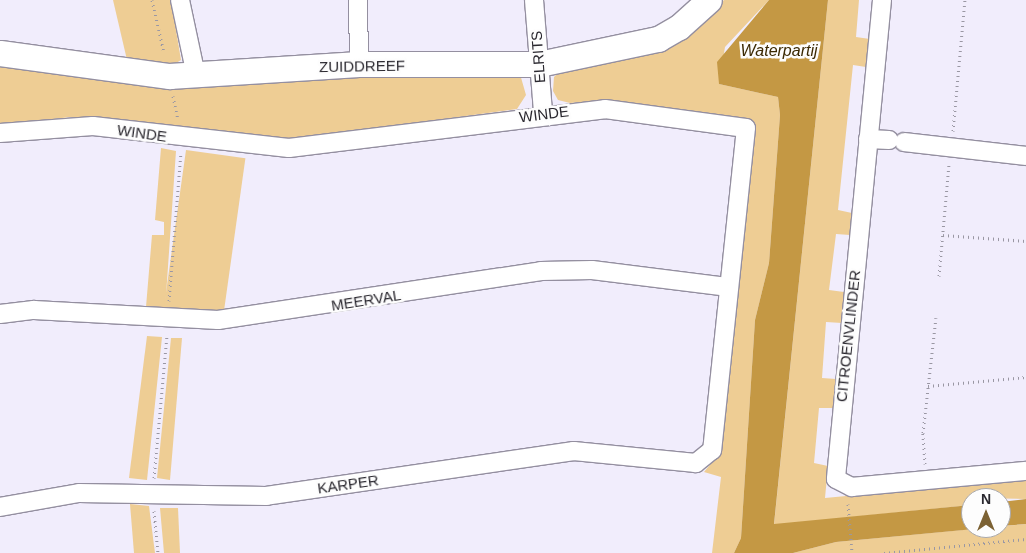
<!DOCTYPE html>
<style>
body{margin:0}
#map{position:relative;width:1026px;height:553px;overflow:hidden;background:#f1edfc;font-family:Helvetica,sans-serif}
div>[style]{position:absolute}
.green>*{inset:0;background:#eecd94;transform-origin:0 0}
.water>*{inset:0;background:#c49844}
.path>*{height:3px;margin-top:-1.5px;transform-origin:0;background:repeating-linear-gradient(90deg,#9a97a3 0 1px,transparent 0 5px)}
.roads{filter:drop-shadow(1px 0 #948fa0) drop-shadow(-1px 0 #948fa0) drop-shadow(0 1px #948fa0) drop-shadow(0 -1px #948fa0)}
.street>*{height:18px;margin:-9px;padding:0 9px;transform-origin:9px;border-radius:9px;background:#fff}
.secondary>*{height:25px;margin:-12.5px;padding:0 12.5px;transform-origin:12.5px;border-radius:12.5px;background:#fff}
span{translate:-50% -50%;white-space:nowrap;text-align:center;line-height:1.15;-webkit-text-stroke:5px #fdfdfd;paint-order:stroke}
.street-label{font-size:15px;color:#2a282f}
.water-label{font-size:16px;color:#3c2a04;font-style:italic}
.north{position:absolute;left:961px;top:488px;width:50px;height:50px;box-sizing:border-box;background:#fdfdfd;border:1px solid #a9a8ab;border-radius:50%;rotate:0deg;font-size:14px;font-weight:700;line-height:20px;text-align:center;color:#2a282f}
.north::after{content:'';display:block;margin:auto;width:18px;height:22px;background:#7c6234;clip-path:polygon(50% 0,100% 100%,50% 72%,0 100%)}
</style>
<div id="map">
<div class="green">
<i style="clip-path:polygon(113px 0,171px 0,181px 60px,173px 65px,127px 60px)"></i>
<i style="clip-path:polygon(724px 0,769px 0,725px 47px,719px 84px,778px 97px,780px 115px,769px 263px,755px 320px,741px 538px,734px 553px,712px 553px,721px 477px,704px 472px,722px 450px,754px 122px,597px 101px,570px 103px,558px 100px,553px 91px,554px 77px,563px 68px,666px 48px,688px 36px)"></i>
<i style="clip-path:polygon(828px 0,859px 0,856px 37px,870px 39px,866px 67px,853px 65px,838px 210px,852px 213px,850px 235px,836px 234px,829px 290px,844px 292px,842px 323px,826px 322px,822px 378px,836px 379px,833px 408px,819px 408px,814px 463px,828px 466px,825px 498px,1026px 479px,1026px 499px,971px 498px,971px 505px,774px 525px)"></i>
<i style="clip-path:polygon(0 63px,520px 74px,526px 95px,517px 109px,289px 140px,71px 117px,0 125px)"></i>
<i style="clip-path:polygon(161px 148px,176px 151px,165px 310px,146px 307px,152px 235px,164px 235px,164px 222px,155px 220px)"></i>
<i style="left:186px;top:150px;width:60px;height:160px;rotate:8deg"></i>
<i style="clip-path:polygon(147px 336px,162px 337px,147px 480px,129px 478px)"></i>
<i style="clip-path:polygon(171px 338px,182px 338px,170px 480px,157px 478px)"></i>
<i style="clip-path:polygon(130px 504px,149px 506px,155px 553px,134px 553px)"></i>
<i style="clip-path:polygon(160px 508px,178px 508px,180px 553px,164px 553px)"></i>
<i style="clip-path:polygon(1026px 524px,1026px 553px,793px 553px,836px 542px)"></i>
</div>
<div class="water">
<i style="clip-path:polygon(769px 0,828px 0,774px 524px,971px 505px,971px 528px,985px 528px,836px 542px,793px 553px,734px 553px,741px 538px,755px 320px,769px 263px,780px 115px,778px 97px,719px 84px,717px 62px)"></i>
<i style="clip-path:polygon(1026px 499px,1026px 524px,1001px 526px,1001px 502px)"></i>
</div>
<div class="path">
<i style="left:152px;top:0;width:54px;rotate:77.2deg"></i>
<i style="left:173px;top:96px;width:24px;rotate:78deg"></i>
<i style="left:953px;top:131px;width:132px;rotate:-84.8deg"></i>
<i style="left:943px;top:235px;width:83px;rotate:4.1deg"></i>
<i style="left:939px;top:276px;width:111px;rotate:-84.9deg"></i>
<i style="left:169px;top:301px;width:149px;rotate:-85.4deg"></i>
<i style="left:928px;top:386px;width:98px;rotate:-5.2deg"></i>
<i style="left:925px;top:464px;width:31px;rotate:-94deg"></i>
<i style="left:923px;top:433px;width:116px;rotate:-83.6deg"></i>
<i style="left:154px;top:478px;width:145px;rotate:-84.8deg"></i>
<i style="left:848px;top:504px;width:49px;rotate:85.3deg"></i>
<i style="left:154px;top:511px;width:42px;rotate:84.6deg"></i>
<i style="left:884px;top:553px;width:143px;rotate:-5.6deg"></i>
</div>
<div class="roads">
<div class="street">
<i style="left:180px;top:0;width:77px;rotate:78deg"></i>
<i style="left:358px;top:0;width:64px;rotate:89.1deg"></i>
<i style="left:534px;top:0;width:113px;rotate:85.4deg"></i>
<i style="left:882px;top:0;width:481px;rotate:95.5deg"></i>
<i style="left:836px;top:479px;width:18px;rotate:27deg"></i>
<i style="left:852px;top:487px;width:175px;rotate:-5.3deg"></i>
<i style="left:0;top:133px;width:93px;rotate:-4.3deg"></i>
<i style="left:93px;top:126px;width:197px;rotate:6.4deg"></i>
<i style="left:289px;top:148px;width:318px;rotate:-7deg"></i>
<i style="left:605px;top:109px;width:142px;rotate:7.7deg"></i>
<i style="left:746px;top:128px;width:324px;rotate:96deg"></i>
<i style="left:712px;top:450px;width:21px;rotate:141deg"></i>
<i style="left:696px;top:463px;width:123px;rotate:-174.4deg"></i>
<i style="left:574px;top:451px;width:311px;rotate:171.7deg"></i>
<i style="left:266px;top:496px;width:187px;rotate:-179.1deg"></i>
<i style="left:79px;top:493px;width:80px;rotate:170deg"></i>
<i style="left:868px;top:139px;width:21px;rotate:3deg"></i>
<i style="left:904px;top:142px;width:123px;rotate:6.5deg"></i>
<i style="left:0;top:314px;width:34px;rotate:-7deg"></i>
<i style="left:34px;top:310px;width:184px;rotate:3.1deg"></i>
<i style="left:218px;top:320px;width:327px;rotate:-8.6deg"></i>
<i style="left:541px;top:271px;width:51px;rotate:-1.1deg"></i>
<i style="left:592px;top:270px;width:138px;rotate:7.1deg"></i>
</div>
<div class="secondary">
<i style="left:0;top:53px;width:171px;rotate:7.8deg"></i>
<i style="left:169px;top:76px;width:190px;rotate:-3.6deg"></i>
<i style="left:359px;top:64px;width:180px"></i>
<i style="left:539px;top:64px;width:122px;rotate:-11.9deg"></i>
<i style="left:658px;top:39px;width:24px;rotate:-30deg"></i>
<i style="left:679px;top:27px;width:40px;rotate:-42deg"></i>
</div>
</div>
<div class="street-label">
<span style="left:538px;top:57px;rotate:-94deg">ELRITS</span>
<span style="left:362px;top:66px;rotate:-1deg">ZUIDDREEF</span>
<span style="left:544px;top:114px;rotate:-7deg">WINDE</span>
<span style="left:142px;top:133px;rotate:8deg">WINDE</span>
<span style="left:366px;top:300px;rotate:-9deg">MEERVAL</span>
<span style="left:848px;top:336px;rotate:-84deg">CITROENVLINDER</span>
<span style="left:348px;top:484px;rotate:-8deg">KARPER</span>
</div>
<div class="water-label">
<span style="left:779px;top:51px">Waterpartij</span>
</div>
<div class="north">N</div>
</div>
